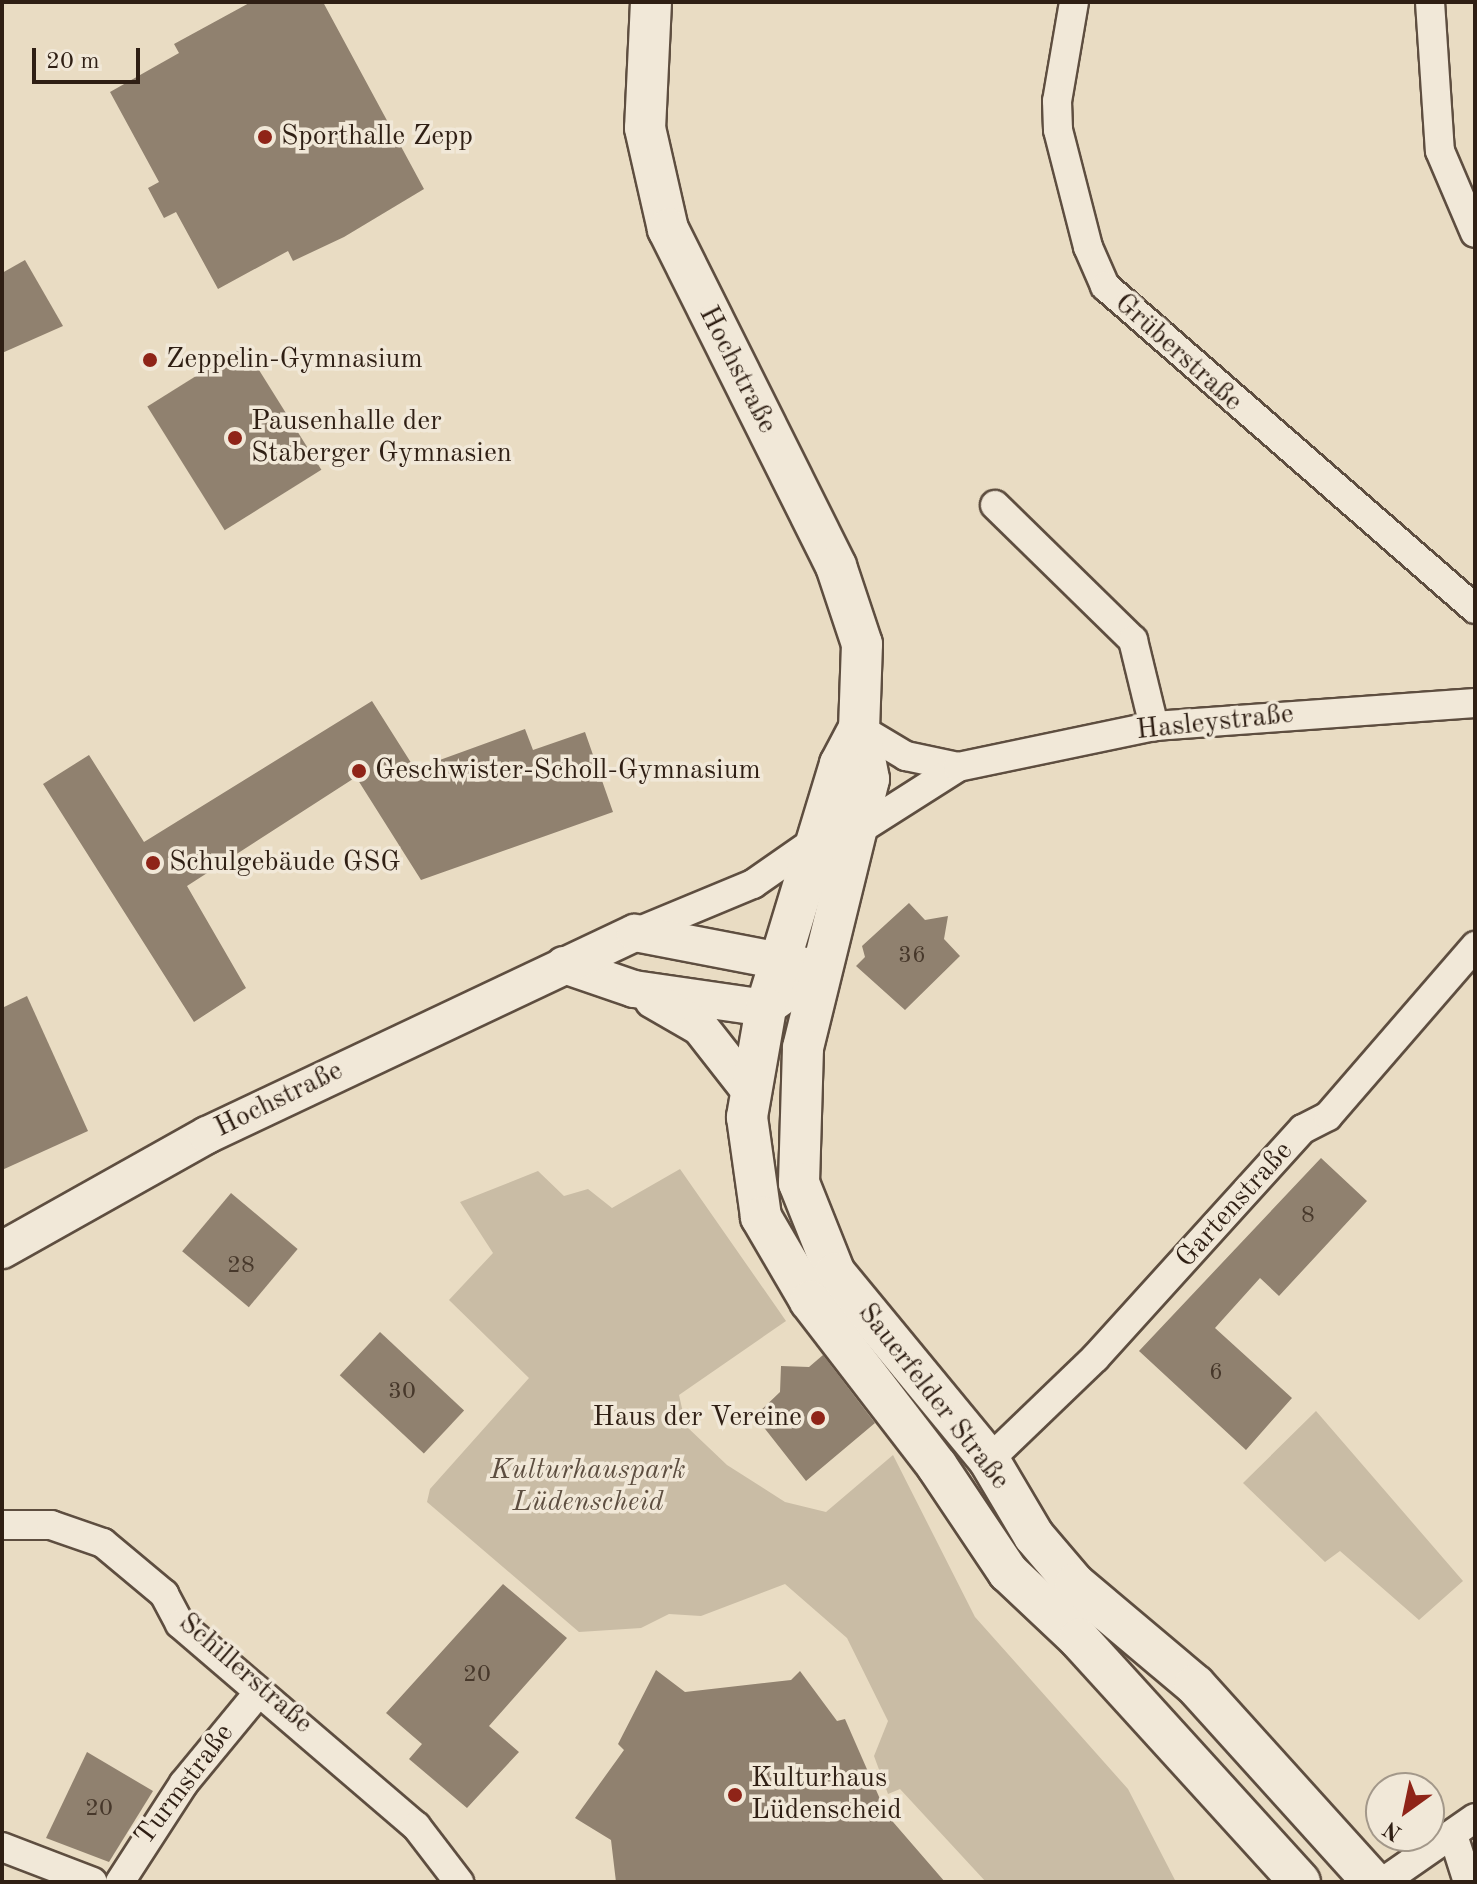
<!DOCTYPE html>
<meta charset="utf-8">
<style>
body{margin:0}
#map{position:relative;width:1477px;height:1884px;overflow:hidden;background:#e9dcc3;font-family:"Old Standard TT",serif}
div>[style]{position:absolute}
.green>*{inset:0;background:#c9bca5}
.building>*{inset:0;background:#90816f;transform-origin:0 0}
.roads{filter:drop-shadow(2px 0 #5e4e40) drop-shadow(-2px 0 #5e4e40) drop-shadow(0 2px #5e4e40) drop-shadow(0 -2px #5e4e40)}
.minor>*{height:28px;margin:-14px;padding:0 14px;transform-origin:14px;border-radius:14px;background:#f1e8d8}
.tertiary>*{height:36px;margin:-18px;padding:0 18px;transform-origin:18px;border-radius:18px;background:#f1e8d8}
.secondary>*{height:40px;margin:-20px;padding:0 20px;transform-origin:20px;border-radius:20px;background:#f1e8d8}
.dots>*{width:22px;height:22px;translate:-50% -50%;box-sizing:border-box;border:4px solid #f1e8d8;border-radius:50%}
span{translate:-50% -50%;white-space:nowrap;text-align:center;line-height:1.15;-webkit-text-stroke:7px #f1e8d8;paint-order:stroke}
.number-label{font-size:24px;color:#47382b}
.number-label span{-webkit-text-stroke-width:0}
.poi-label{font-size:28px;color:#2f1f14}
.left{translate:0 -50%;text-align:left}
.right{translate:-100% -50%;text-align:right}
.street-label{font-size:28px;color:#2f1f14}
.park-label{font-size:28px;color:#5d4e40;font-style:italic}
.frame{position:absolute;inset:0;border:4px solid #2f1f14;pointer-events:none}
.north{position:absolute;left:1365px;top:1772px;width:80px;height:80px;box-sizing:border-box;background:#f1e8d8;border:2px solid #a3988a;border-radius:50%;rotate:213deg;font-size:22px;font-weight:700;line-height:32px;text-align:center;color:#2f1f14}
.north::after{content:'';display:block;margin:auto;width:28px;height:36px;background:#8f2418;clip-path:polygon(50% 0,100% 100%,50% 72%,0 100%)}
.scale{position:absolute;left:32px;top:48px;width:108px;height:36px;box-sizing:border-box;border:4px solid #2f1f14;border-top:0;padding-left:10px;font-size:24px;line-height:28px;white-space:nowrap;color:#2f1f14;-webkit-text-stroke:6px #f1e8d8;paint-order:stroke}
</style>
<div id="map">
<div class="green">
<i style="clip-path:polygon(680px 1169px,786px 1321px,679px 1395px,686px 1426px,727px 1465px,785px 1502px,826px 1512px,893px 1455px,975px 1617px,1128px 1789px,1176px 1882px,986px 1882px,900px 1789px,888px 1794px,874px 1756px,888px 1721px,847px 1638px,785px 1584px,701px 1616px,669px 1614px,641px 1628px,579px 1632px,427px 1502px,430px 1489px,529px 1378px,449px 1300px,493px 1253px,460px 1202px,538px 1171px,564px 1196px,588px 1189px,612px 1208px)"></i>
<i style="clip-path:polygon(1316px 1411px,1463px 1581px,1419px 1620px,1340px 1551px,1325px 1562px,1243px 1483px)"></i>
</div>
<div class="building">
<i style="clip-path:polygon(251px 2px,323px 2px,424px 189px,344px 237px,293px 261px,288px 251px,218px 289px,176px 212px,164px 218px,148px 188px,159px 182px,110px 92px,179px 53px,174px 44px)"></i>
<i style="clip-path:polygon(25px 260px,63px 326px,2px 353px,2px 273px)"></i>
<i style="left:244px;top:346px;width:146px;height:114px;rotate:58deg"></i>
<i style="clip-path:polygon(372px 701px,415px 769px,525px 729px,533px 750px,585px 732px,613px 812px,421px 880px,356px 777px,187px 886px,246px 988px,194px 1022px,43px 784px,89px 755px,144px 842px)"></i>
<i style="clip-path:polygon(909px 903px,925px 920px,948px 916px,944px 939px,960px 956px,905px 1010px,856px 966px,865px 957px,862px 946px)"></i>
<i style="clip-path:polygon(27px 996px,88px 1131px,2px 1170px,2px 1008px)"></i>
<i style="clip-path:polygon(1321px 1158px,1367px 1201px,1279px 1296px,1260px 1278px,1215px 1328px,1292px 1398px,1246px 1450px,1139px 1351px)"></i>
<i style="left:231px;top:1193px;width:87px;height:76px;rotate:40deg"></i>
<i style="left:380px;top:1332px;width:115px;height:59px;rotate:43deg"></i>
<i style="clip-path:polygon(823px 1355px,875px 1423px,806px 1481px,755px 1416px,780px 1392px,781px 1366px,809px 1367px)"></i>
<i style="clip-path:polygon(503px 1584px,567px 1638px,489px 1726px,519px 1752px,467px 1808px,409px 1759px,422px 1744px,386px 1713px)"></i>
<i style="clip-path:polygon(656px 1670px,685px 1692px,791px 1680px,800px 1671px,837px 1721px,845px 1719px,887px 1815px,945px 1882px,616px 1882px,611px 1840px,575px 1818px,624px 1750px,618px 1744px)"></i>
<i style="clip-path:polygon(87px 1752px,153px 1791px,109px 1862px,46px 1838px)"></i>
</div>
<div class="roads">
<div class="minor">
<i style="left:1074px;top:2px;width:100px;rotate:99.7deg"></i>
<i style="left:1057px;top:101px;width:29px;rotate:88deg"></i>
<i style="left:1058px;top:130px;width:121px;rotate:75.6deg"></i>
<i style="left:1088px;top:247px;width:43px;rotate:66.4deg"></i>
<i style="left:1105px;top:286px;width:491px;rotate:41.1deg"></i>
<i style="left:1430px;top:2px;width:149px;rotate:86.2deg"></i>
<i style="left:1440px;top:151px;width:89px;rotate:66.9deg"></i>
<i style="left:995px;top:505px;width:193px;rotate:44.4deg"></i>
<i style="left:1133px;top:640px;width:89px;rotate:76.3deg"></i>
<i style="left:859px;top:728px;width:55px;rotate:30.8deg"></i>
<i style="left:906px;top:756px;width:53px;rotate:11.9deg"></i>
<i style="left:853px;top:834px;width:125px;rotate:-32.5deg"></i>
<i style="left:958px;top:767px;width:200px;rotate:-11.8deg"></i>
<i style="left:1154px;top:726px;width:322px;rotate:-4.1deg"></i>
<i style="left:635px;top:933px;width:128px;rotate:-22.6deg"></i>
<i style="left:753px;top:884px;width:77px;rotate:-34.9deg"></i>
<i style="left:989px;top:1460px;width:147px;rotate:-43.9deg"></i>
<i style="left:1095px;top:1358px;width:309px;rotate:-47.8deg"></i>
<i style="left:1303px;top:1129px;width:28px;rotate:-27deg"></i>
<i style="left:1328px;top:1116px;width:225px;rotate:-49.1deg"></i>
<i style="left:2px;top:1525px;width:49px"></i>
<i style="left:51px;top:1525px;width:55px;rotate:19.1deg"></i>
<i style="left:103px;top:1543px;width:80px;rotate:39.9deg"></i>
<i style="left:164px;top:1594px;width:34px;rotate:62deg"></i>
<i style="left:180px;top:1624px;width:311px;rotate:40.6deg"></i>
<i style="left:416px;top:1826px;width:71px;rotate:52.5deg"></i>
<i style="left:1453px;top:1835px;width:49px;rotate:72.3deg"></i>
<i style="left:2px;top:1847px;width:97px;rotate:21deg"></i>
<i style="left:120px;top:1882px;width:118px;rotate:-57.1deg"></i>
<i style="left:184px;top:1783px;width:118px;rotate:-50.5deg"></i>
<i style="left:1383px;top:1882px;width:112px;rotate:-34.8deg"></i>
</div>
<div class="tertiary">
<i style="left:564px;top:965px;width:74px;rotate:18.9deg"></i>
<i style="left:634px;top:989px;width:133px;rotate:8.2deg"></i>
<i style="left:766px;top:1008px;width:27px;rotate:-36deg"></i>
<i style="left:653px;top:1000px;width:54px;rotate:29.9deg"></i>
<i style="left:700px;top:1027px;width:83px;rotate:51.9deg"></i>
<i style="left:2px;top:1250px;width:235px;rotate:-29.3deg"></i>
<i style="left:207px;top:1135px;width:473px;rotate:-25.3deg"></i>
<i style="left:635px;top:933px;width:190px;rotate:10.9deg"></i>
</div>
<div class="secondary">
<i style="left:651px;top:2px;width:126px;rotate:92.7deg"></i>
<i style="left:645px;top:128px;width:104px;rotate:77.2deg"></i>
<i style="left:668px;top:229px;width:377px;rotate:63.5deg"></i>
<i style="left:836px;top:566px;width:82px;rotate:71.6deg"></i>
<i style="left:862px;top:644px;width:84px;rotate:92deg"></i>
<i style="left:859px;top:728px;width:52px;rotate:78.9deg"></i>
<i style="left:869px;top:779px;width:277px;rotate:103.8deg"></i>
<i style="left:803px;top:1048px;width:135px;rotate:91.7deg"></i>
<i style="left:799px;top:1183px;width:97px;rotate:68.2deg"></i>
<i style="left:835px;top:1273px;width:242px;rotate:50.5deg"></i>
<i style="left:989px;top:1460px;width:88px;rotate:59.4deg"></i>
<i style="left:1034px;top:1536px;width:63px;rotate:49.5deg"></i>
<i style="left:1075px;top:1584px;width:157px;rotate:40.1deg"></i>
<i style="left:1195px;top:1685px;width:266px;rotate:47.9deg"></i>
<i style="left:859px;top:728px;width:41px;rotate:117.8deg"></i>
<i style="left:840px;top:764px;width:255px;rotate:106.9deg"></i>
<i style="left:766px;top:1008px;width:111px;rotate:99.9deg"></i>
<i style="left:747px;top:1117px;width:101px;rotate:82deg"></i>
<i style="left:761px;top:1217px;width:97px;rotate:59.7deg"></i>
<i style="left:810px;top:1301px;width:208px;rotate:52.4deg"></i>
<i style="left:937px;top:1466px;width:128px;rotate:56.2deg"></i>
<i style="left:1008px;top:1572px;width:98px;rotate:43.3deg"></i>
<i style="left:1079px;top:1639px;width:328px;rotate:47.7deg"></i>
</div>
</div>
<div class="dots">
<i style="left:265px;top:137px;background:#8f2418"></i>
<i style="left:150px;top:360px;background:#8f2418"></i>
<i style="left:235px;top:438px;background:#8f2418"></i>
<i style="left:359px;top:771px;background:#8f2418"></i>
<i style="left:153px;top:863px;background:#8f2418"></i>
<i style="left:818px;top:1418px;background:#8f2418"></i>
<i style="left:735px;top:1795px;background:#8f2418"></i>
</div>
<div class="number-label">
<span style="left:912px;top:957px">36</span>
<span style="left:1308px;top:1217px">8</span>
<span style="left:241px;top:1267px">28</span>
<span style="left:1216px;top:1374px">6</span>
<span style="left:402px;top:1393px">30</span>
<span style="left:477px;top:1676px">20</span>
<span style="left:99px;top:1810px">20</span>
</div>
<div class="poi-label">
<span class="left" style="left:281px;top:137px">Sporthalle Zepp</span>
<span class="left" style="left:166px;top:360px">Zeppelin-Gymnasium</span>
<span class="left" style="left:251px;top:438px">Pausenhalle der<br>Staberger Gymnasien</span>
<span class="left" style="left:375px;top:771px">Geschwister-Scholl-Gymnasium</span>
<span class="left" style="left:169px;top:863px">Schulgebäude GSG</span>
<span class="right" style="left:802px;top:1418px">Haus der Vereine</span>
<span class="left" style="left:751px;top:1795px">Kulturhaus<br>Lüdenscheid</span>
</div>
<div class="street-label">
<span style="left:1178px;top:353px;rotate:42deg">Grüberstraße</span>
<span style="left:737px;top:370px;rotate:63deg">Hochstraße</span>
<span style="left:1215px;top:723px;rotate:-6deg">Hasleystraße</span>
<span style="left:279px;top:1100px;rotate:-26deg">Hochstraße</span>
<span style="left:1235px;top:1205px;rotate:-48deg">Gartenstraße</span>
<span style="left:933px;top:1397px;rotate:52deg">Sauerfelder Straße</span>
<span style="left:245px;top:1674px;rotate:41deg">Schillerstraße</span>
<span style="left:185px;top:1785px;rotate:-53deg">Turmstraße</span>
</div>
<div class="park-label">
<span style="left:588px;top:1487px">Kulturhauspark<br>Lüdenscheid</span>
</div>
<div class="frame"></div>
<div class="north">N</div>
<div class="scale">20 m</div>
</div>
